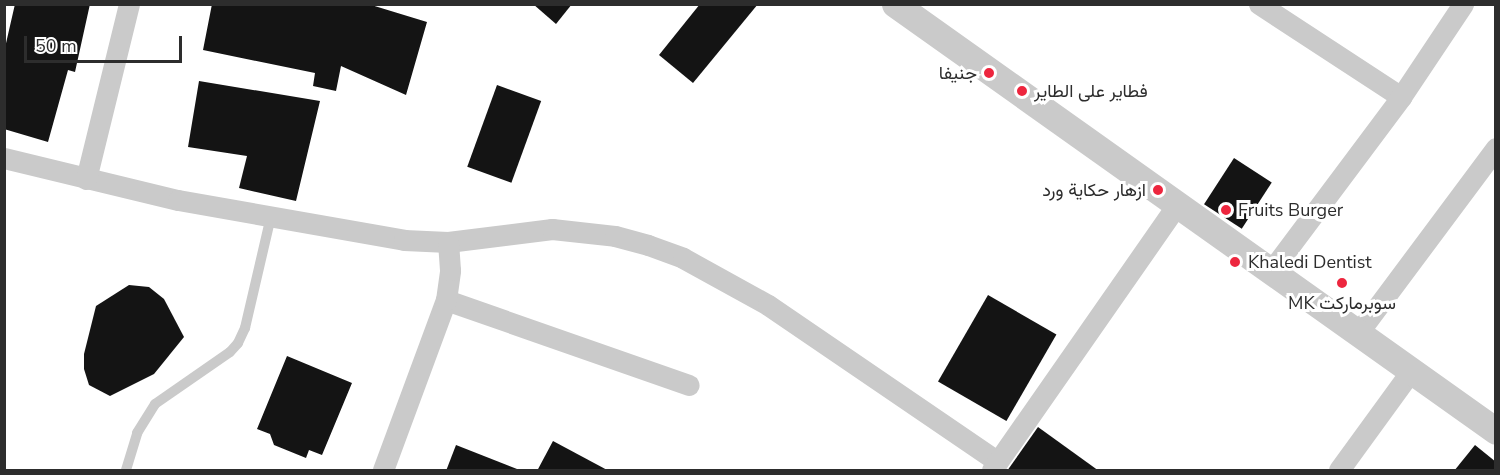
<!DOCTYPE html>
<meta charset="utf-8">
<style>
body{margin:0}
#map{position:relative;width:1500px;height:475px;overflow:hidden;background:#fff;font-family:"Nunito Sans",Vazirmatn,sans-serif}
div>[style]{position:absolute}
.building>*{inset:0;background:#141414;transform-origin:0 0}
.service>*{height:10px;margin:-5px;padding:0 5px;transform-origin:5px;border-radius:5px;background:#cacaca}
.minor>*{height:21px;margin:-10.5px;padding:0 10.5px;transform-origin:10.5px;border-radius:10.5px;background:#cacaca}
.tertiary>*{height:27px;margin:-13.5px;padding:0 13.5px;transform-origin:13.5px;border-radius:13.5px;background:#cacaca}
.dots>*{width:16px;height:16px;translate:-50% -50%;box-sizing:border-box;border:3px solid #fff;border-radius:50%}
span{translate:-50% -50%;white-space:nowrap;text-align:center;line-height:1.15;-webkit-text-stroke:6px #fff;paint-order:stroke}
.poi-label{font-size:18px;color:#2d2d2d}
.right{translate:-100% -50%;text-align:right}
.left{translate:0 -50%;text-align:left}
.frame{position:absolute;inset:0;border:6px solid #2d2d2d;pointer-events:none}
.scale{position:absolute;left:24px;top:36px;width:158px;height:27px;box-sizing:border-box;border:3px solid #2d2d2d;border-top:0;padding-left:8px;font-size:18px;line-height:21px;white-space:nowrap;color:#2d2d2d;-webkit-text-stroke:4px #fff;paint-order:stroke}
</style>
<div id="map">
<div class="building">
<i style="clip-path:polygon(15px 4px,90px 4px,75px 72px,68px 70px,48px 142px,4px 129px,4px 52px)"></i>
<i style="clip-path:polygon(212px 4px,368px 4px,427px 22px,406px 95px,341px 66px,336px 91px,313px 86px,315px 73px,203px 50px)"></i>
<i style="clip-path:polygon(533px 4px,572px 4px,556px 24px)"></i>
<i style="clip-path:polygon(700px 4px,758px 4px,693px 83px,659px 55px)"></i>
<i style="clip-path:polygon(199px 81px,320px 101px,296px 201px,239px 188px,247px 156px,188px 147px)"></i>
<i style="left:497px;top:85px;width:47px;height:87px;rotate:20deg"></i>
<i style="left:1234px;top:158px;width:45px;height:55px;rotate:33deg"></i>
<i style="clip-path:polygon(129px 285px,149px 287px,164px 299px,184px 337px,154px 374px,110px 396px,89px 385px,84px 369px,84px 354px,96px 306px)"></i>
<i style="left:988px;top:295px;width:79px;height:100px;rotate:30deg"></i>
<i style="clip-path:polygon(287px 356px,352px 383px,322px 455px,309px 450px,306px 458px,274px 445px,270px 434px,257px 429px)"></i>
<i style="clip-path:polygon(1038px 427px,1099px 471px,1007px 471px)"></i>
<i style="clip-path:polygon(553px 441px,609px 471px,537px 471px)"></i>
<i style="clip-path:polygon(456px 445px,517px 469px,517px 471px,446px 471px)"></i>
<i style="clip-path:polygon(1475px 445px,1496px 462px,1496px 471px,1454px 471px)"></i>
</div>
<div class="service">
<i style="left:126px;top:470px;width:39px;rotate:-73deg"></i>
<i style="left:137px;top:433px;width:34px;rotate:-58deg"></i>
<i style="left:155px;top:404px;width:91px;rotate:-34.7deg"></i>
<i style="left:230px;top:352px;width:12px;rotate:-48deg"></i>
<i style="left:238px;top:343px;width:17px;rotate:-65deg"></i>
<i style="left:245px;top:328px;width:115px;rotate:-76.9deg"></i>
</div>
<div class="minor">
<i style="left:1259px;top:4px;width:170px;rotate:33.2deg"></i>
<i style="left:4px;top:158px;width:179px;rotate:13.6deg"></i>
<i style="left:178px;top:200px;width:230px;rotate:10deg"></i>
<i style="left:404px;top:240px;width:44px;rotate:2.6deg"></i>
<i style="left:448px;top:242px;width:105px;rotate:-7.1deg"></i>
<i style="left:552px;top:229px;width:63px;rotate:6.3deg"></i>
<i style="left:615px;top:236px;width:34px;rotate:15deg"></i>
<i style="left:648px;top:245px;width:37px;rotate:20deg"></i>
<i style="left:683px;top:258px;width:97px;rotate:28.9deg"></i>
<i style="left:768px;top:305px;width:278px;rotate:34.3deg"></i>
<i style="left:86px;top:179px;width:180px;rotate:-76.2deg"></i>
<i style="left:1271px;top:271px;width:217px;rotate:-53.2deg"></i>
<i style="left:1401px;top:97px;width:112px;rotate:-56.3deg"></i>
<i style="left:446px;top:300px;width:257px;rotate:19.3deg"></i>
<i style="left:1358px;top:333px;width:231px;rotate:-53.3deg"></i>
<i style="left:383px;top:470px;width:181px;rotate:-69.7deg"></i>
<i style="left:446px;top:300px;width:30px;rotate:-82deg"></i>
<i style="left:450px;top:270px;width:28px;rotate:-94deg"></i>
<i style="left:992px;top:470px;width:323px;rotate:-55.1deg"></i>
<i style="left:1339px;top:470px;width:122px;rotate:-54deg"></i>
</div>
<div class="tertiary">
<i style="left:895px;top:4px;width:737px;rotate:35.39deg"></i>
</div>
<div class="dots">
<i style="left:989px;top:73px;background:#ed263e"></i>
<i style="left:1022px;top:91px;background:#ed263e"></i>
<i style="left:1158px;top:190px;background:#ed263e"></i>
<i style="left:1226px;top:210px;background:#ed263e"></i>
<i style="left:1235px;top:262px;background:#ed263e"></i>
<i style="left:1342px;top:283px;background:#ed263e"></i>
</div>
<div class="poi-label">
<span class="right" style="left:977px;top:73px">جنيفا</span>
<span class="left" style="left:1034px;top:91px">فطاير على الطاير</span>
<span class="right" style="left:1146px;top:190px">ازهار حكاية ورد</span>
<span class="left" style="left:1238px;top:210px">Fruits Burger</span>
<span class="left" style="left:1248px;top:262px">Khaledi Dentist</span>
<span style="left:1342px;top:303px">MK سوبرماركت</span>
</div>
<div class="frame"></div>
<div class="scale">50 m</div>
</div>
